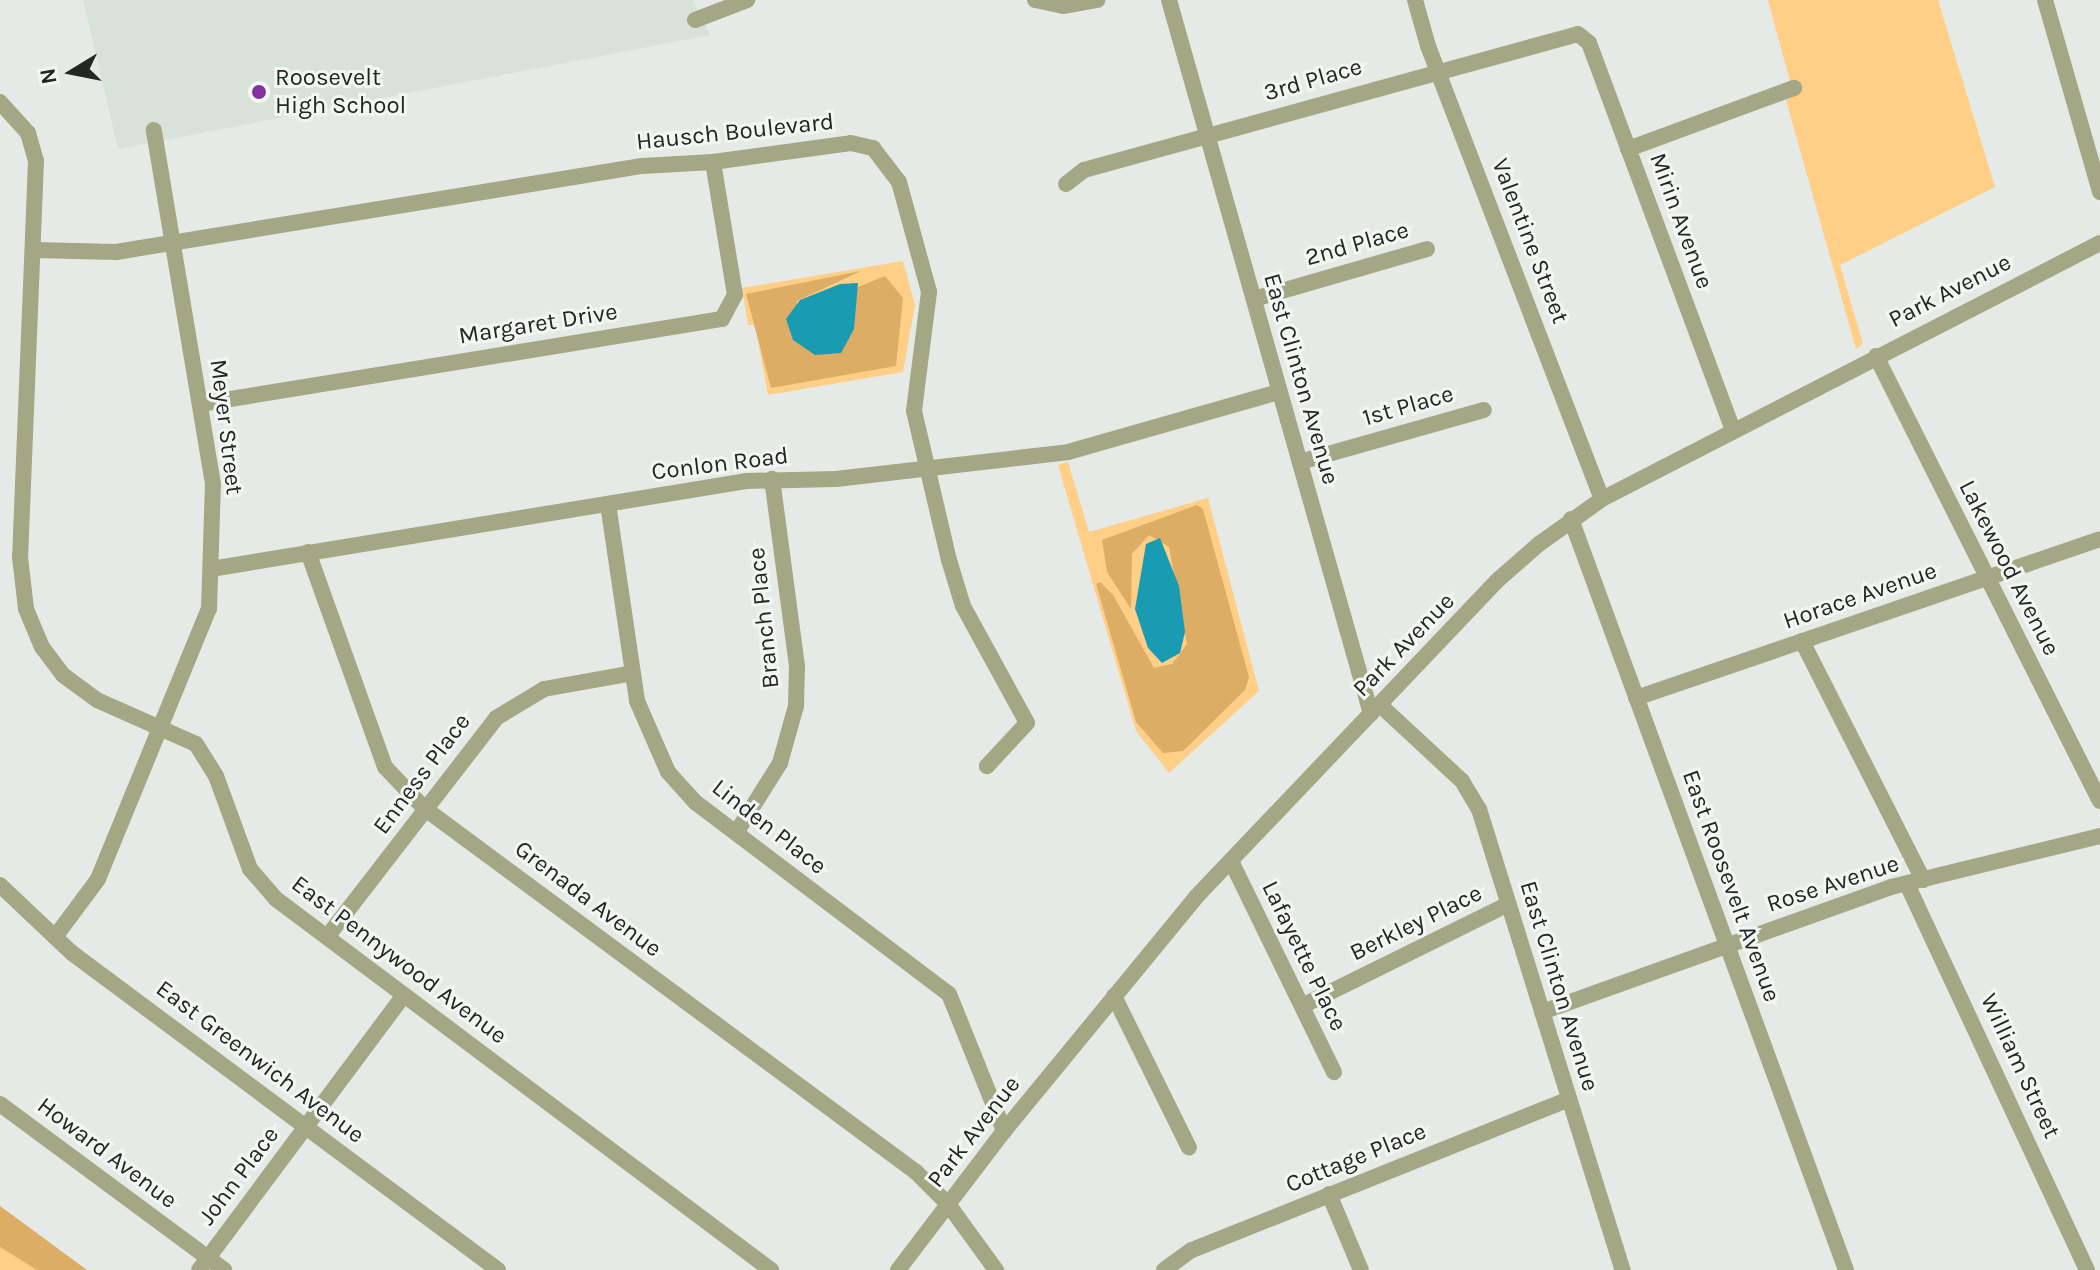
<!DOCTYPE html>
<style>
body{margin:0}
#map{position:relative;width:2100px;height:1270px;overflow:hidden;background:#e6eae6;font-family:Karla,sans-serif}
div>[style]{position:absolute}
.built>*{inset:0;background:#d8e2d8}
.green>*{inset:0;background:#ffce87}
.forest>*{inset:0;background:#dead65}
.water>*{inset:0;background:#199bb2}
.street>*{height:16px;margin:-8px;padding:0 8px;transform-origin:8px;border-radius:8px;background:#a4a784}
.dots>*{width:22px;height:22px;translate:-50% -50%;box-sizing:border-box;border:4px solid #f3f7f3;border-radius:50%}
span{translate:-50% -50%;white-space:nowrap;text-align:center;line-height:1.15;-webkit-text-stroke:6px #f3f7f3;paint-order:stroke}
.poi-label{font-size:24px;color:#242624}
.left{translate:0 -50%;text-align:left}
.street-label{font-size:24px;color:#242624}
.north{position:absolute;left:32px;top:32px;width:80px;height:80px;-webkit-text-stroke:6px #f3f7f3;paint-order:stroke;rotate:260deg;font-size:22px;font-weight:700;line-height:32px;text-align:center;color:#242624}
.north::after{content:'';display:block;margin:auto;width:28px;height:36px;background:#242624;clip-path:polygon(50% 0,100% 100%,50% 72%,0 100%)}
</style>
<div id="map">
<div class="built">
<i style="clip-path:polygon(83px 0,693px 0,710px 35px,118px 149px)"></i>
</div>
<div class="green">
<i style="clip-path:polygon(1768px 0,1938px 0,1995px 187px,1840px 265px,1863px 344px,1856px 349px,1786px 100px,1794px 96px)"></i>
<i style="clip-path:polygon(903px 261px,915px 305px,903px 372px,768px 395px,755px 325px,748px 325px,742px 288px)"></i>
<i style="clip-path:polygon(1068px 462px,1089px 532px,1208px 498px,1259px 691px,1169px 773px,1136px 731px,1058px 465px)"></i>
<i style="clip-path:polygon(0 1247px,33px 1265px,37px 1270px,0 1270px)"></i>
</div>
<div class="forest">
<i style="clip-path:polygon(861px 271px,797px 301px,797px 324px,851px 290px,885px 276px,903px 298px,896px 366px,771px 388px,746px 294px)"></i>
<i style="clip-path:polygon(1197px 505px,1203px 509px,1249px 677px,1245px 690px,1183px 751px,1163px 753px,1136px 722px,1096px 584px,1100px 582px,1113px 595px,1154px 668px,1172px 664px,1187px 644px,1169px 547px,1149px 535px,1132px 554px,1131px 609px,1107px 572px,1102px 540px)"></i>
<i style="clip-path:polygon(0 1206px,87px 1270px,37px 1270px,0 1247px)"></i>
</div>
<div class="water">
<i style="clip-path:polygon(858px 283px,854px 329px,841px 353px,815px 355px,793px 340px,786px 319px,800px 300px,840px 284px)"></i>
<i style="clip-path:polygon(1160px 538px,1179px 586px,1185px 632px,1180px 653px,1162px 663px,1148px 648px,1135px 609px,1146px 544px)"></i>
</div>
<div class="street">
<i style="left:1035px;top:0;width:29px;rotate:12deg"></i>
<i style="left:1063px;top:6px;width:35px;rotate:-10deg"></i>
<i style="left:1169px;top:0;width:742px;rotate:74.2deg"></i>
<i style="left:1415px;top:0;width:48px;rotate:74.2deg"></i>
<i style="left:1428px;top:46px;width:485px;rotate:69deg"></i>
<i style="left:2045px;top:0;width:200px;rotate:74deg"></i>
<i style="left:695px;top:20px;width:56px;rotate:-21deg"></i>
<i style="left:0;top:102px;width:42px;rotate:47.9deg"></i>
<i style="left:28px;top:133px;width:29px;rotate:74deg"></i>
<i style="left:36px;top:161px;width:396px;rotate:92.3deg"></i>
<i style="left:20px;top:557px;width:52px;rotate:83.4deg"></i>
<i style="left:26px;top:609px;width:41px;rotate:67.2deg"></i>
<i style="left:42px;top:647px;width:35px;rotate:53deg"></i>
<i style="left:63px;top:675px;width:42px;rotate:36.3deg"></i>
<i style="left:97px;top:700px;width:108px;rotate:24deg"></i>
<i style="left:196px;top:744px;width:38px;rotate:58deg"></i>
<i style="left:216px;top:776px;width:99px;rotate:69.9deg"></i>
<i style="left:250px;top:869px;width:40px;rotate:49deg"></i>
<i style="left:276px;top:899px;width:619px;rotate:36.85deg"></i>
<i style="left:1628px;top:149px;width:177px;rotate:-20.2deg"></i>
<i style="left:1066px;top:184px;width:23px;rotate:-38deg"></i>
<i style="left:1084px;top:170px;width:512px;rotate:-15.39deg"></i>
<i style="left:1578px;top:34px;width:14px;rotate:39deg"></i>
<i style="left:1589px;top:43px;width:413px;rotate:69.6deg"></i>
<i style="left:34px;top:250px;width:82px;rotate:1.4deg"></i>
<i style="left:116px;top:252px;width:533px;rotate:-9.29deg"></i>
<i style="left:642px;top:166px;width:71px;rotate:-3.2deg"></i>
<i style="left:713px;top:162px;width:139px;rotate:-7.8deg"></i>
<i style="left:851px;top:143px;width:23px;rotate:13deg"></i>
<i style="left:873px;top:148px;width:43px;rotate:52.6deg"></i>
<i style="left:899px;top:182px;width:114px;rotate:74.7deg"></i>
<i style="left:929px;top:292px;width:120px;rotate:97.2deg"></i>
<i style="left:914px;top:411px;width:153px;rotate:76.8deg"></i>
<i style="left:949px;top:560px;width:48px;rotate:73.1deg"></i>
<i style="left:963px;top:606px;width:133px;rotate:61.3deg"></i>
<i style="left:1027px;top:723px;width:59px;rotate:132.9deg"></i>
<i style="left:1254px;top:299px;width:180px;rotate:-16.1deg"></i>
<i style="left:1876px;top:356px;width:498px;rotate:63.3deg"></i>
<i style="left:200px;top:404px;width:529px;rotate:-9.25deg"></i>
<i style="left:722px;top:319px;width:27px;rotate:-62deg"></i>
<i style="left:735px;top:295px;width:135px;rotate:-99.4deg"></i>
<i style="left:1300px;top:462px;width:191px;rotate:-15.8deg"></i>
<i style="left:608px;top:504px;width:199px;rotate:81.6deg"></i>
<i style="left:637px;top:701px;width:77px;rotate:66.4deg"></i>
<i style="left:668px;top:772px;width:40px;rotate:48deg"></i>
<i style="left:695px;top:802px;width:318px;rotate:37.1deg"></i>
<i style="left:949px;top:994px;width:148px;rotate:68.1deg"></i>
<i style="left:1571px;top:519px;width:800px;rotate:69.89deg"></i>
<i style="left:308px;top:552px;width:228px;rotate:70.3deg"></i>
<i style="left:385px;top:767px;width:57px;rotate:46.4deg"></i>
<i style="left:424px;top:808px;width:612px;rotate:36.5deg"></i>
<i style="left:916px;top:1172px;width:45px;rotate:45deg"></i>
<i style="left:948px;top:1204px;width:82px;rotate:54deg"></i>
<i style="left:211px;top:569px;width:542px;rotate:-9.34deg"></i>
<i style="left:746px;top:481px;width:90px;rotate:-1.3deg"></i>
<i style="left:836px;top:479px;width:234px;rotate:-6.6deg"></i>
<i style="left:1068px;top:452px;width:219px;rotate:-15.9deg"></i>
<i style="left:1802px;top:641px;width:268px;rotate:63.1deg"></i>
<i style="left:1636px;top:698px;width:490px;rotate:-18.9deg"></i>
<i style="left:1380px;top:705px;width:112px;rotate:42.8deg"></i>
<i style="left:1462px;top:781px;width:33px;rotate:59deg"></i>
<i style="left:1479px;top:809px;width:483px;rotate:72.7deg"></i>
<i style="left:736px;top:833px;width:83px;rotate:-57.8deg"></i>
<i style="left:780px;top:763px;width:59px;rotate:-74.3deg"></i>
<i style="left:796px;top:706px;width:40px;rotate:-88.6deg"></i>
<i style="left:797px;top:666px;width:189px;rotate:-97.6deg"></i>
<i style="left:1231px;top:861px;width:235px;rotate:64deg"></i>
<i style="left:1907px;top:884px;width:426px;rotate:65deg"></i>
<i style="left:0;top:885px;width:99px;rotate:43.4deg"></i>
<i style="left:72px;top:953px;width:531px;rotate:36.65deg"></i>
<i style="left:55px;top:937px;width:72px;rotate:-53.4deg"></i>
<i style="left:98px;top:879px;width:292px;rotate:-67.7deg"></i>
<i style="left:209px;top:609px;width:125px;rotate:-88.2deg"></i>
<i style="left:213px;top:484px;width:359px;rotate:-99.5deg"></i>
<i style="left:327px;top:937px;width:277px;rotate:-52.3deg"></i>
<i style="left:496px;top:718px;width:56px;rotate:-31.1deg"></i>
<i style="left:544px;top:689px;width:90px;rotate:-10.2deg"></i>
<i style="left:1114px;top:996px;width:169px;rotate:63.7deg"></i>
<i style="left:1302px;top:1006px;width:230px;rotate:-26.3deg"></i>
<i style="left:1542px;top:1012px;width:371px;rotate:-19.7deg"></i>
<i style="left:1891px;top:887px;width:215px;rotate:-13.7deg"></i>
<i style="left:0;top:1104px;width:279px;rotate:36.5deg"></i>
<i style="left:1329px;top:1194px;width:82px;rotate:67.2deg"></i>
<i style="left:199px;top:1270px;width:343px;rotate:-53.3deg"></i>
<i style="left:898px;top:1270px;width:175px;rotate:-52.7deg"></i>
<i style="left:1004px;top:1131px;width:303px;rotate:-50.6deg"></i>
<i style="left:1196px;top:897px;width:439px;rotate:-46.4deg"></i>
<i style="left:1499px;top:579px;width:53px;rotate:-41.2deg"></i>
<i style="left:1539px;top:544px;width:77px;rotate:-35.5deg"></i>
<i style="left:1602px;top:499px;width:560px;rotate:-27.21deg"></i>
<i style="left:1164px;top:1270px;width:34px;rotate:-36deg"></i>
<i style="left:1192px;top:1250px;width:406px;rotate:-21.8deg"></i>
</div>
<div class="dots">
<i style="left:259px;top:92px;background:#8532a1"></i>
</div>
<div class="poi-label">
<span class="left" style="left:275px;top:92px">Roosevelt<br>High School</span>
</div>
<div class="street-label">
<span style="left:1313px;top:80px;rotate:-16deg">3rd Place</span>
<span style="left:735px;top:132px;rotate:-6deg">Hausch Boulevard</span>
<span style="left:1681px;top:221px;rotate:70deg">Mirin Avenue</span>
<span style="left:1530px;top:241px;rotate:69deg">Valentine Street</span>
<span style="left:1357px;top:244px;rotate:-16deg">2nd Place</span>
<span style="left:1950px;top:291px;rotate:-27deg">Park Avenue</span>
<span style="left:538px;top:324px;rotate:-9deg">Margaret Drive</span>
<span style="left:1301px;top:379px;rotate:74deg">East Clinton Avenue</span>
<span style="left:1408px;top:406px;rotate:-16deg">1st Place</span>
<span style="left:226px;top:427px;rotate:83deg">Meyer Street</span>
<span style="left:720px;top:464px;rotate:-7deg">Conlon Road</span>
<span style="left:2009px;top:568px;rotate:63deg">Lakewood Avenue</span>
<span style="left:1860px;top:596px;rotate:-19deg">Horace Avenue</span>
<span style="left:764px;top:618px;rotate:-96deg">Branch Place</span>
<span style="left:1404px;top:645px;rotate:-46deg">Park Avenue</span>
<span style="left:422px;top:774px;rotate:-53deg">Enness Place</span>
<span style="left:769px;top:827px;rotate:38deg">Linden Place</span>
<span style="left:1833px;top:884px;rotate:-18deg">Rose Avenue</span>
<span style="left:1731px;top:886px;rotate:70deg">East Roosevelt Avenue</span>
<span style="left:588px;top:899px;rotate:37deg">Grenada Avenue</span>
<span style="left:1416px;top:923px;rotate:-26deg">Berkley Place</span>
<span style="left:1304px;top:956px;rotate:64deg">Lafayette Place</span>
<span style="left:399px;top:960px;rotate:37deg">East Pennywood Avenue</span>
<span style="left:1559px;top:986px;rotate:73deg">East Clinton Avenue</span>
<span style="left:260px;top:1062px;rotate:37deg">East Greenwich Avenue</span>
<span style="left:2020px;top:1066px;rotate:65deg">William Street</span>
<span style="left:974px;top:1132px;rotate:-52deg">Park Avenue</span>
<span style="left:107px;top:1153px;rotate:37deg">Howard Avenue</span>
<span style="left:1356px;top:1158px;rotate:-22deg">Cottage Place</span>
<span style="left:239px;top:1176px;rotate:-53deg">John Place</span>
</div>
<div class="north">N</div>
</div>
